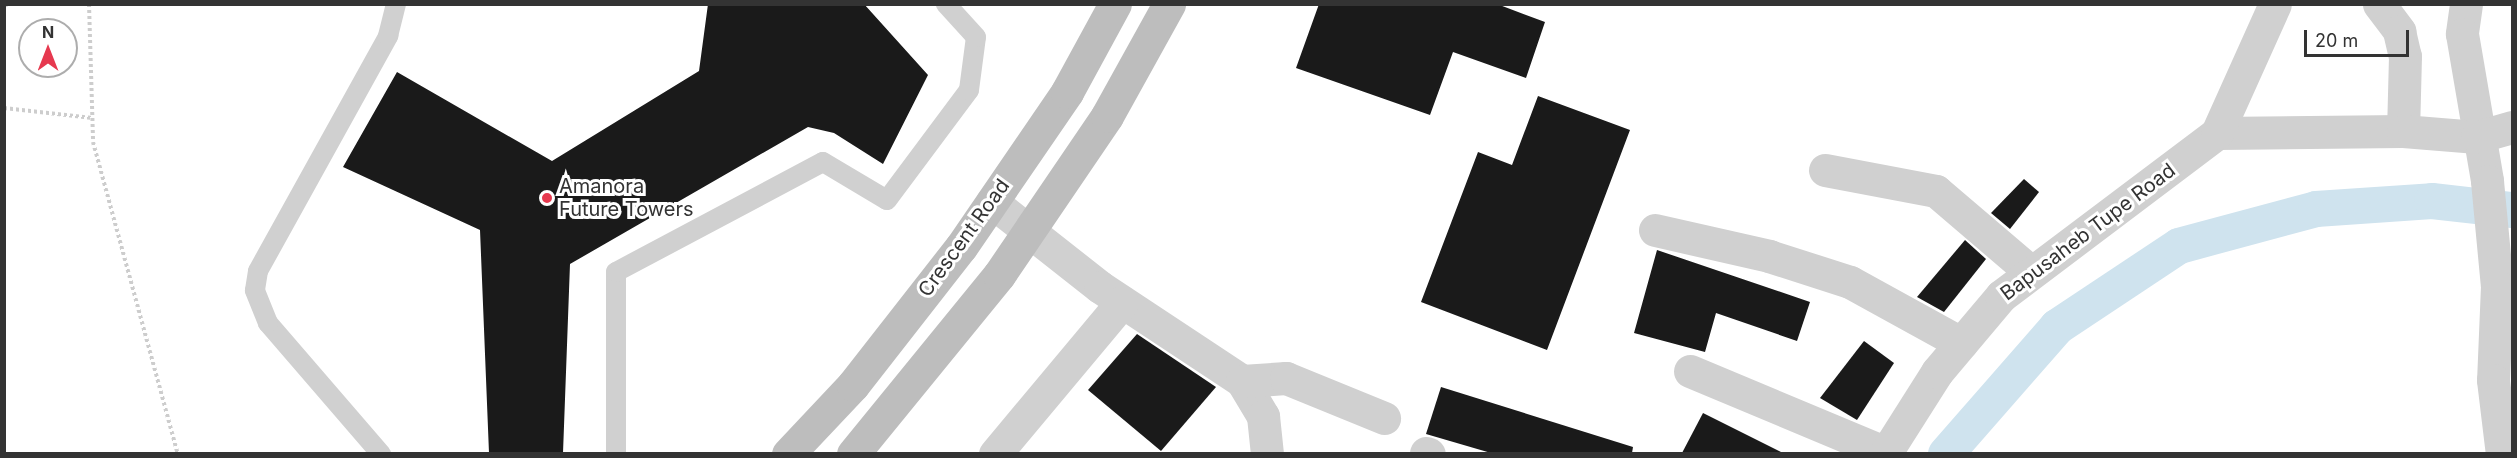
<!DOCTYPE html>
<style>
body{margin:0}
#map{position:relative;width:2517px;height:458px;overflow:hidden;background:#fff;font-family:Inter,sans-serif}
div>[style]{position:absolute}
.canal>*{height:36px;margin:-18px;padding:0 18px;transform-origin:18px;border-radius:18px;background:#cfe3ee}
.building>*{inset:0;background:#1a1a1a}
.path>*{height:4px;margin-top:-2px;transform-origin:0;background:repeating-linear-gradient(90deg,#cdcdcd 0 3px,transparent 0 6px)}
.service>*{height:20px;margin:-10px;padding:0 10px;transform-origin:10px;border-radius:10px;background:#d0d0d0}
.minor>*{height:33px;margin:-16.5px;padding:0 16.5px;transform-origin:16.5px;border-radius:16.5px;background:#d0d0d0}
.tertiary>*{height:33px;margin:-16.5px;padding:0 16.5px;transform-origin:16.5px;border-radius:16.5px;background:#d0d0d0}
.secondary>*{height:33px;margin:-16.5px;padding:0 16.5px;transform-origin:16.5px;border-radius:16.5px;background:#bdbdbd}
.dots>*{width:16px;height:16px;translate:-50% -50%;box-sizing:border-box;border:3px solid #fff;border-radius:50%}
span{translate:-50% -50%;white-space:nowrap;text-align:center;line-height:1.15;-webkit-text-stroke:6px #fff;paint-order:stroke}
.poi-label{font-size:20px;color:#333}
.left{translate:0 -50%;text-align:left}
.street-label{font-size:20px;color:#333}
.frame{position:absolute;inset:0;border:6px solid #333;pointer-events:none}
.north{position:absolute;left:18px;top:18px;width:60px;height:60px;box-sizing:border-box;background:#fff;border:2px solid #adadad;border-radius:50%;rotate:0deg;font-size:16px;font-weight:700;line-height:24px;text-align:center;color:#333}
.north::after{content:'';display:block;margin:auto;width:21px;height:27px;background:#e6394f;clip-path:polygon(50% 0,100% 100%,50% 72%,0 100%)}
.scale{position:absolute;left:2304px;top:30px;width:105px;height:27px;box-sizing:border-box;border:3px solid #333;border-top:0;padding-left:8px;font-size:18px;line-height:21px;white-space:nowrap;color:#333;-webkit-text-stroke:4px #fff;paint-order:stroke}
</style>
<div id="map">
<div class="canal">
<i style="left:1946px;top:454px;width:169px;rotate:-48.8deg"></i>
<i style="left:2057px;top:327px;width:146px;rotate:-33.6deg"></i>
<i style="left:2179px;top:246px;width:142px;rotate:-15.1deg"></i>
<i style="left:2316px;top:209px;width:116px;rotate:-3.9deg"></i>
<i style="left:2432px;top:201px;width:81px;rotate:6.4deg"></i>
</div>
<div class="building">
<i style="clip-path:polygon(708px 4px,864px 4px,928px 75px,883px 164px,834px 133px,808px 127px,570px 264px,563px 453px,489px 453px,480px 230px,343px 167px,397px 72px,552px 161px,699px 71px)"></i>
<i style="clip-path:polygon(1319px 4px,1497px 4px,1545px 22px,1526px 78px,1453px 52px,1430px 115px,1296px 68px)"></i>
<i style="clip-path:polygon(1538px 96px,1630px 130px,1547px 350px,1421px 302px,1478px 152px,1512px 165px)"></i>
<i style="clip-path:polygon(2024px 179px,2039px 192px,2010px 229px,1991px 213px)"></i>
<i style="clip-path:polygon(1965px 240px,1986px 259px,1944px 312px,1917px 297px)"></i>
<i style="clip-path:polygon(1657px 250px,1810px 302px,1797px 341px,1716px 313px,1705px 352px,1634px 333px)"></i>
<i style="clip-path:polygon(1137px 334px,1216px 387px,1161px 451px,1088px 390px)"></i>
<i style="clip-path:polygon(1864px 341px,1894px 363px,1857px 420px,1820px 398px)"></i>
<i style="clip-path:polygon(1441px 387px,1633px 447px,1632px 453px,1491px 453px,1426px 434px)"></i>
<i style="clip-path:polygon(1703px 413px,1783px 453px,1682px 453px)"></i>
</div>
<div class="path">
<i style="left:89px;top:4px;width:138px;rotate:88.3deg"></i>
<i style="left:93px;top:142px;width:323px;rotate:74.8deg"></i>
<i style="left:4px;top:6px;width:4px;rotate:-27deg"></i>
<i style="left:4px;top:108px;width:89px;rotate:6.5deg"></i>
</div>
<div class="service">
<i style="left:381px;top:454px;width:173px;rotate:-130.8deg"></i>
<i style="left:268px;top:323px;width:35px;rotate:-112deg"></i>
<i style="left:255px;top:290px;width:19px;rotate:-81deg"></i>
<i style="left:258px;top:271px;width:269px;rotate:-61deg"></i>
<i style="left:388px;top:36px;width:33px;rotate:-76deg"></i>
<i style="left:616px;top:454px;width:182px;rotate:-90deg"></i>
<i style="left:616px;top:272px;width:234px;rotate:-28deg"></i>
<i style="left:823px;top:162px;width:74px;rotate:30.7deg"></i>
<i style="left:887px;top:200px;width:137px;rotate:-53.3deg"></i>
<i style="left:969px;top:90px;width:53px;rotate:-82.5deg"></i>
<i style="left:976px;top:37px;width:45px;rotate:-132.3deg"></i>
</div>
<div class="minor">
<i style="left:2379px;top:4px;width:34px;rotate:53deg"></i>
<i style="left:2399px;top:31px;width:26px;rotate:77deg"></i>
<i style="left:2405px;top:56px;width:75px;rotate:91.5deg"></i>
<i style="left:2466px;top:4px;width:30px;rotate:98deg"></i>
<i style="left:2462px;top:34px;width:149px;rotate:80.3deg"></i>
<i style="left:2487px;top:181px;width:105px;rotate:84.6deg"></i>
<i style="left:2497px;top:286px;width:94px;rotate:92.4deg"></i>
<i style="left:2493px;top:380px;width:75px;rotate:83.1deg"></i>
<i style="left:2217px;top:133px;width:186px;rotate:-0.6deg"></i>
<i style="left:2403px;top:131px;width:74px;rotate:4.6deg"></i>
<i style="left:2477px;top:137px;width:36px;rotate:-16deg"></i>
<i style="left:1825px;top:170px;width:113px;rotate:10.7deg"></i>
<i style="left:1936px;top:191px;width:125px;rotate:40.5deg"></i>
<i style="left:992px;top:202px;width:137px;rotate:38.2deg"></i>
<i style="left:1100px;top:287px;width:170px;rotate:33.5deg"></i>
<i style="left:1242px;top:381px;width:41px;rotate:59deg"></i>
<i style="left:1263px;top:416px;width:38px;rotate:84deg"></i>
<i style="left:1655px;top:230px;width:117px;rotate:12.8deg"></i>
<i style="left:1769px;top:256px;width:85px;rotate:17.8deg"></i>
<i style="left:1850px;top:282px;width:127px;rotate:28.8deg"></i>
<i style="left:1690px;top:371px;width:212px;rotate:22.7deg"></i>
<i style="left:1242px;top:381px;width:44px;rotate:-3.9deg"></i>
<i style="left:1286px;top:378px;width:106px;rotate:22.2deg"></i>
<i style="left:1426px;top:453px;width:3px;rotate:18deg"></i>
<i style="left:995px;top:454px;width:198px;rotate:-50.1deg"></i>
</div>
<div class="tertiary">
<i style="left:1885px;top:454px;width:97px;rotate:-57.6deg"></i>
<i style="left:1937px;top:372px;width:99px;rotate:-49.9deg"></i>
<i style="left:2001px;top:296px;width:271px;rotate:-37deg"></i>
<i style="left:2217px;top:133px;width:141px;rotate:-65.8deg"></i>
</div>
<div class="secondary">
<i style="left:788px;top:454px;width:95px;rotate:-46.7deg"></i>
<i style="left:853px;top:385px;width:175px;rotate:-52deg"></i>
<i style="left:961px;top:247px;width:188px;rotate:-55.6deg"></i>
<i style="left:1067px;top:92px;width:100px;rotate:-61.4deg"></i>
<i style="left:853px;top:454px;width:231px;rotate:-50.8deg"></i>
<i style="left:999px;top:275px;width:192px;rotate:-55.8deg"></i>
<i style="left:1107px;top:116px;width:128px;rotate:-61deg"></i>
</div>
<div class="dots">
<i style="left:547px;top:198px;background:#e6394f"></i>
</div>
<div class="poi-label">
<span class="left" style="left:559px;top:198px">Amanora<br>Future Towers</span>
</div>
<div class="street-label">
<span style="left:2088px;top:232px;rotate:-37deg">Bapusaheb Tupe Road</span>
<span style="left:964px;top:238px;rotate:-54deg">Crescent Road</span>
</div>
<div class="frame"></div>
<div class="north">N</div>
<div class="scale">20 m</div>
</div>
